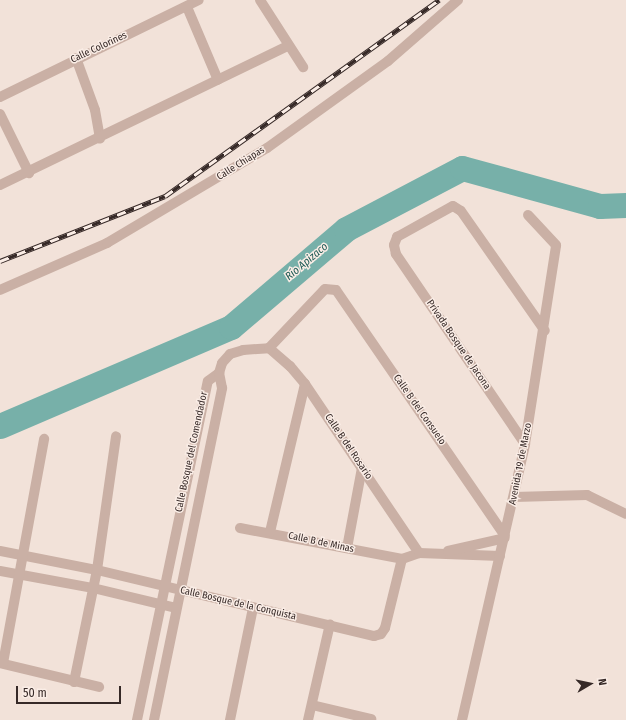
<!DOCTYPE html>
<meta charset="utf-8">
<style>
body{margin:0}
#map{position:relative;width:626px;height:720px;overflow:hidden;background:#f2e2d9;font-family:"Fira Sans Condensed",sans-serif}
div>[style]{position:absolute}
.river>*{height:25px;margin:-12.5px;padding:0 12.5px;transform-origin:12.5px;border-radius:12.5px;background:#77b0a9}
.minor>*{height:10px;margin:-5px;padding:0 5px;transform-origin:5px;border-radius:5px;background:#cab0a5}
.rail>*{height:4.5px;margin-top:-2.25px;transform-origin:0;background:repeating-linear-gradient(90deg,#faede6 0 9px,#362927 0 18px);box-sizing:border-box;border-block:1px solid #362927}
span{translate:-50% -50%;white-space:nowrap;text-align:center;line-height:1.15;-webkit-text-stroke:3px #faede6;paint-order:stroke}
.street-label{font-size:10px;color:#362927}
.water-label{font-size:11px;color:#1b5853;font-style:italic}
.north{position:absolute;left:570px;top:664px;width:40px;height:40px;-webkit-text-stroke:3px #faede6;paint-order:stroke;rotate:81deg;font-size:11px;font-weight:700;line-height:16px;text-align:center;color:#362927}
.north::after{content:'';display:block;margin:auto;width:14px;height:18px;background:#362927;clip-path:polygon(50% 0,100% 100%,50% 72%,0 100%)}
.scale{position:absolute;left:16px;top:686px;width:105px;height:18px;box-sizing:border-box;border:2px solid #362927;border-top:0;padding-left:5px;font-size:12px;line-height:14px;white-space:nowrap;color:#362927;-webkit-text-stroke:3px #faede6;paint-order:stroke}
</style>
<div id="map">
<div class="river">
<i style="left:0;top:426px;width:251px;rotate:-23.2deg"></i>
<i style="left:231px;top:327px;width:151px;rotate:-40.4deg"></i>
<i style="left:346px;top:229px;width:131px;rotate:-27.7deg"></i>
<i style="left:462px;top:168px;width:143px;rotate:15.4deg"></i>
<i style="left:600px;top:206px;width:26px;rotate:-2deg"></i>
</div>
<div class="minor">
<i style="left:260px;top:0;width:80px;rotate:57.3deg"></i>
<i style="left:187px;top:7px;width:79px;rotate:67deg"></i>
<i style="left:76px;top:58px;width:55px;rotate:69.9deg"></i>
<i style="left:95px;top:110px;width:29px;rotate:80deg"></i>
<i style="left:0;top:97px;width:221px;rotate:-26deg"></i>
<i style="left:0;top:114px;width:66px;rotate:63.8deg"></i>
<i style="left:0;top:185px;width:320px;rotate:-25.8deg"></i>
<i style="left:0;top:290px;width:117px;rotate:-23.7deg"></i>
<i style="left:107px;top:243px;width:186px;rotate:-30.7deg"></i>
<i style="left:267px;top:148px;width:149px;rotate:-35.7deg"></i>
<i style="left:388px;top:61px;width:93px;rotate:-41.1deg"></i>
<i style="left:269px;top:348px;width:28px;rotate:41deg"></i>
<i style="left:290px;top:366px;width:23px;rotate:50deg"></i>
<i style="left:305px;top:384px;width:204px;rotate:56deg"></i>
<i style="left:525px;top:444px;width:230px;rotate:-124.2deg"></i>
<i style="left:396px;top:254px;width:9px;rotate:-103deg"></i>
<i style="left:394px;top:245px;width:9px;rotate:-69deg"></i>
<i style="left:397px;top:237px;width:64px;rotate:-29deg"></i>
<i style="left:453px;top:206px;width:9px;rotate:32deg"></i>
<i style="left:461px;top:211px;width:146px;rotate:55deg"></i>
<i style="left:514px;top:497px;width:73px;rotate:-1.6deg"></i>
<i style="left:587px;top:495px;width:43px;rotate:26deg"></i>
<i style="left:240px;top:528px;width:165px;rotate:10.8deg"></i>
<i style="left:270px;top:532px;width:152px;rotate:-76.7deg"></i>
<i style="left:347px;top:548px;width:81px;rotate:-79.4deg"></i>
<i style="left:0;top:551px;width:99px;rotate:11.1deg"></i>
<i style="left:97px;top:570px;width:285px;rotate:13.4deg"></i>
<i style="left:374px;top:636px;width:7px;rotate:-16deg"></i>
<i style="left:381px;top:634px;width:7px;rotate:-56deg"></i>
<i style="left:385px;top:628px;width:71px;rotate:-76.2deg"></i>
<i style="left:402px;top:559px;width:18px;rotate:-19deg"></i>
<i style="left:419px;top:553px;width:81px;rotate:2.1deg"></i>
<i style="left:448px;top:551px;width:58px;rotate:-12.8deg"></i>
<i style="left:0;top:571px;width:95px;rotate:10.4deg"></i>
<i style="left:93px;top:588px;width:85px;rotate:13.5deg"></i>
<i style="left:0;top:663px;width:102px;rotate:13.6deg"></i>
<i style="left:3px;top:663px;width:228px;rotate:-79.6deg"></i>
<i style="left:74px;top:682px;width:114px;rotate:-78.4deg"></i>
<i style="left:97px;top:570px;width:135px;rotate:-81.9deg"></i>
<i style="left:312px;top:705px;width:61px;rotate:13.3deg"></i>
<i style="left:137px;top:720px;width:346px;rotate:-78.2deg"></i>
<i style="left:208px;top:381px;width:14px;rotate:-36deg"></i>
<i style="left:154px;top:720px;width:339px;rotate:-78.4deg"></i>
<i style="left:222px;top:388px;width:15px;rotate:-101deg"></i>
<i style="left:219px;top:373px;width:10px;rotate:-73deg"></i>
<i style="left:222px;top:363px;width:12px;rotate:-48deg"></i>
<i style="left:230px;top:354px;width:14px;rotate:-17deg"></i>
<i style="left:243px;top:350px;width:26px;rotate:-4deg"></i>
<i style="left:269px;top:348px;width:81px;rotate:-46.5deg"></i>
<i style="left:325px;top:289px;width:11px;rotate:5deg"></i>
<i style="left:336px;top:290px;width:298px;rotate:55.5deg"></i>
<i style="left:230px;top:720px;width:114px;rotate:-78.4deg"></i>
<i style="left:308px;top:720px;width:98px;rotate:-77.1deg"></i>
<i style="left:462px;top:720px;width:283px;rotate:-77.1deg"></i>
<i style="left:525px;top:444px;width:201px;rotate:-81.1deg"></i>
<i style="left:556px;top:245px;width:41px;rotate:-133deg"></i>
</div>
<div class="rail">
<i style="left:0;top:261px;width:177px;rotate:-21.5deg"></i>
<i style="left:165px;top:196px;width:337px;rotate:-35.6deg"></i>
</div>
<div class="street-label">
<span style="left:99px;top:48px;rotate:-25deg">Calle Colorines</span>
<span style="left:241px;top:164px;rotate:-32deg">Calle Chiapas</span>
<span style="left:458px;top:345px;rotate:56deg">Privada Bosque de Jacona</span>
<span style="left:419px;top:410px;rotate:55deg">Calle B del Consuelo</span>
<span style="left:348px;top:447px;rotate:56deg">Calle B del Rosario</span>
<span style="left:192px;top:452px;rotate:-78deg">Calle Bosque del Comendador</span>
<span style="left:521px;top:464px;rotate:-79deg">Avenida 19 de Marzo</span>
<span style="left:321px;top:543px;rotate:12deg">Calle B de Minas</span>
<span style="left:238px;top:604px;rotate:13deg">Calle Bosque de la Conquista</span>
</div>
<div class="water-label">
<span style="left:307px;top:262px;rotate:-40deg">Río Apizaco</span>
</div>
<div class="north">N</div>
<div class="scale">50 m</div>
</div>
